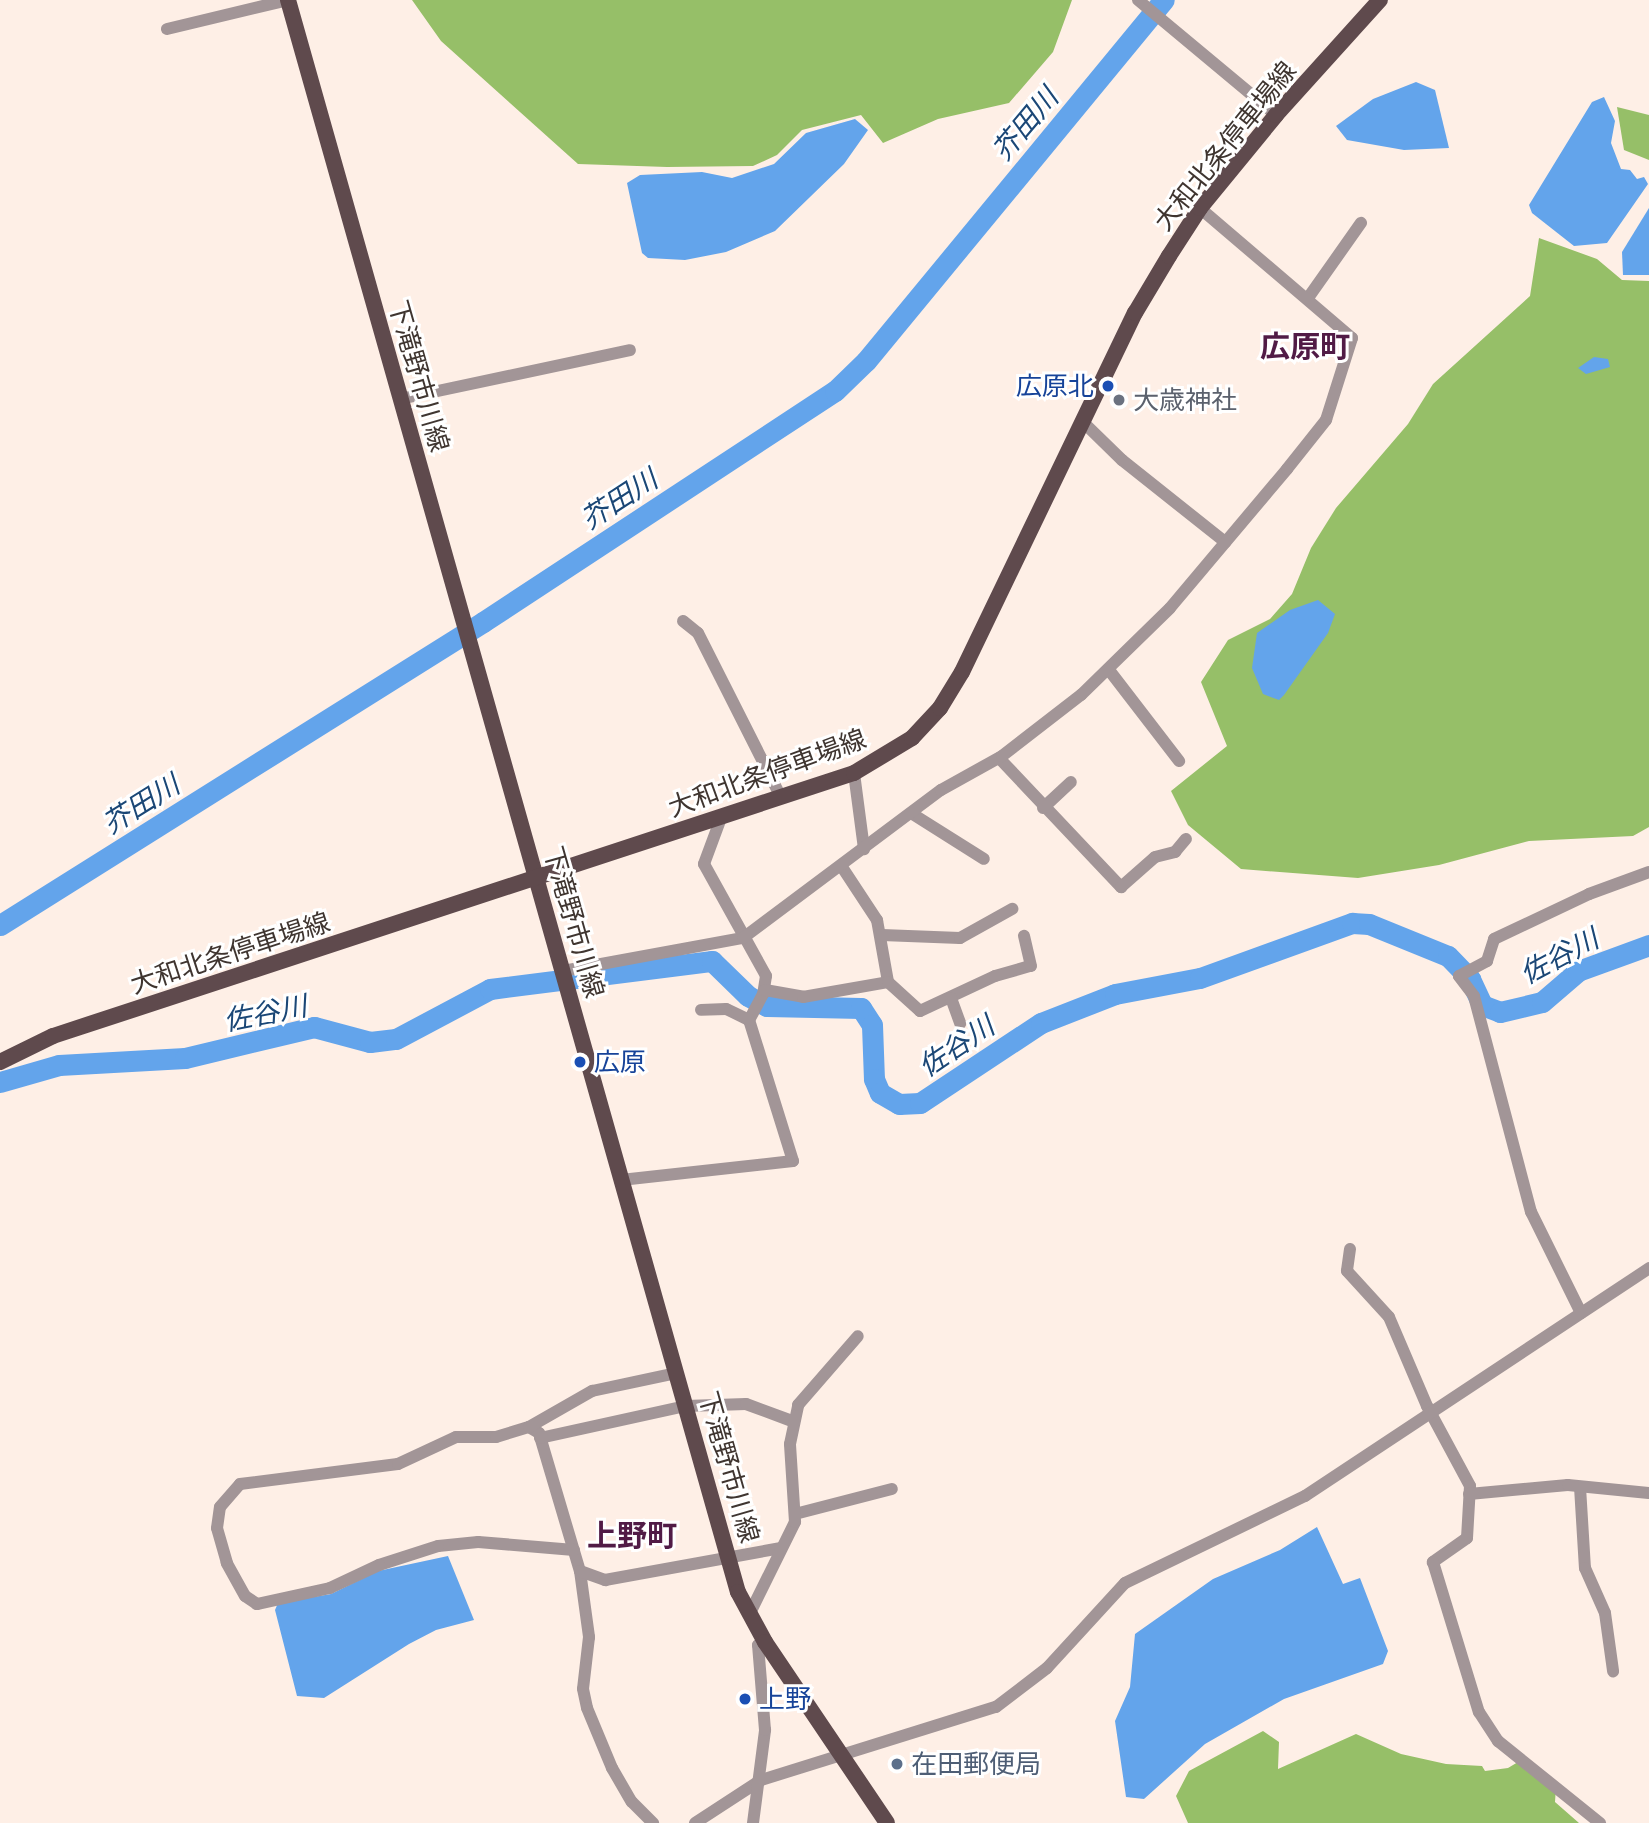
<!DOCTYPE html>
<meta charset="utf-8">
<style>
body{margin:0}
#map{position:relative;width:1649px;height:1823px;overflow:hidden;background:#feefe6;font-family:"PT Sans Narrow","Noto Sans JP",sans-serif}
div>[style]{position:absolute}
.forest>*{inset:0;background:#96bf68}
.water>*{inset:0;background:#63a4eb}
.river>*{height:21px;margin:-10.5px;padding:0 10.5px;transform-origin:10.5px;border-radius:10.5px;background:#63a4eb}
.minor>*{height:12px;margin:-6px;padding:0 6px;transform-origin:6px;border-radius:6px;background:#a29597}
.major>*{height:16px;margin:-8px;padding:0 8px;transform-origin:8px;border-radius:8px;background:#5f4a4d}
.dots>*{width:19px;height:19px;translate:-50% -50%;box-sizing:border-box;border:4px solid #fff;border-radius:50%}
span{translate:-50% -50%;white-space:nowrap;text-align:center;line-height:1.15;-webkit-text-stroke:6px #fff;paint-order:stroke}
.street-label{font-size:26px;color:#3f3530}
.transit-label{font-size:26px;color:#164399}
.right{translate:-100% -50%;text-align:right}
.left{translate:0 -50%;text-align:left}
.worship-label{font-size:26px;color:#5b616d}
.service-label{font-size:26px;color:#4e5e75}
.water-label{font-size:28px;color:#1b4776;font-style:italic}
.quarter-label{font-size:30px;color:#511b46;font-weight:700}
</style>
<div id="map">
<div class="forest">
<i style="clip-path:polygon(412px 0,1072px 0,1053px 52px,1009px 103px,938px 119px,883px 143px,861px 115px,802px 130px,777px 155px,753px 166px,667px 167px,578px 164px,441px 41px)"></i>
<i style="clip-path:polygon(1617px 107px,1649px 115px,1649px 160px,1624px 150px)"></i>
<i style="clip-path:polygon(1539px 238px,1597px 259px,1622px 280px,1649px 281px,1649px 827px,1633px 836px,1529px 841px,1439px 865px,1358px 878px,1241px 869px,1188px 825px,1171px 791px,1227px 746px,1201px 682px,1228px 640px,1270px 619px,1292px 594px,1311px 548px,1336px 508px,1408px 424px,1433px 384px,1530px 296px)"></i>
<i style="clip-path:polygon(1263px 1731px,1279px 1742px,1278px 1769px,1356px 1734px,1401px 1754px,1446px 1764px,1482px 1766px,1485px 1771px,1508px 1768px,1518px 1762px,1556px 1787px,1555px 1802px,1579px 1823px,1188px 1823px,1176px 1796px,1189px 1771px)"></i>
</div>
<div class="water">
<i style="clip-path:polygon(1416px 82px,1435px 90px,1449px 148px,1404px 150px,1347px 140px,1336px 126px,1373px 99px)"></i>
<i style="clip-path:polygon(1604px 97px,1615px 121px,1611px 143px,1621px 169px,1630px 170px,1637px 179px,1644px 177px,1648px 184px,1607px 243px,1574px 246px,1532px 213px,1529px 205px,1592px 102px)"></i>
<i style="clip-path:polygon(855px 119px,868px 130px,844px 164px,775px 231px,726px 252px,685px 260px,648px 258px,642px 253px,627px 183px,640px 175px,702px 172px,732px 178px,774px 164px,806px 133px)"></i>
<i style="clip-path:polygon(1649px 208px,1649px 275px,1623px 275px,1622px 252px)"></i>
<i style="clip-path:polygon(1594px 357px,1608px 359px,1610px 367px,1586px 374px,1578px 368px)"></i>
<i style="clip-path:polygon(1318px 600px,1335px 614px,1328px 633px,1284px 695px,1279px 700px,1263px 694px,1252px 668px,1257px 633px,1290px 610px)"></i>
<i style="clip-path:polygon(1317px 1527px,1343px 1584px,1360px 1578px,1388px 1651px,1383px 1664px,1284px 1699px,1205px 1744px,1144px 1799px,1126px 1797px,1115px 1721px,1130px 1687px,1135px 1634px,1213px 1579px,1280px 1550px)"></i>
<i style="clip-path:polygon(448px 1556px,474px 1620px,436px 1630px,409px 1644px,324px 1698px,297px 1696px,275px 1610px,278px 1603px,331px 1594px,378px 1571px)"></i>
</div>
<div class="river">
<i style="left:0;top:925px;width:570px;rotate:-32.1deg"></i>
<i style="left:483px;top:622px;width:421px;rotate:-33.3deg"></i>
<i style="left:835px;top:391px;width:43px;rotate:-44.1deg"></i>
<i style="left:866px;top:361px;width:468px;rotate:-50.5deg"></i>
<i style="left:0;top:1082px;width:61px;rotate:-16.1deg"></i>
<i style="left:59px;top:1065px;width:126px;rotate:-3.2deg"></i>
<i style="left:185px;top:1058px;width:133px;rotate:-13.5deg"></i>
<i style="left:314px;top:1027px;width:58px;rotate:15deg"></i>
<i style="left:370px;top:1042px;width:26px;rotate:-7deg"></i>
<i style="left:396px;top:1039px;width:106px;rotate:-28deg"></i>
<i style="left:490px;top:989px;width:224px;rotate:-7.2deg"></i>
<i style="left:712px;top:961px;width:50px;rotate:44.2deg"></i>
<i style="left:748px;top:996px;width:21px;rotate:28deg"></i>
<i style="left:767px;top:1006px;width:94px;rotate:1.2deg"></i>
<i style="left:861px;top:1008px;width:20px;rotate:57deg"></i>
<i style="left:872px;top:1025px;width:54px;rotate:87.9deg"></i>
<i style="left:874px;top:1079px;width:15px;rotate:67deg"></i>
<i style="left:880px;top:1093px;width:22px;rotate:30deg"></i>
<i style="left:899px;top:1104px;width:21px;rotate:-3deg"></i>
<i style="left:920px;top:1103px;width:145px;rotate:-33.5deg"></i>
<i style="left:1041px;top:1023px;width:79px;rotate:-21.4deg"></i>
<i style="left:1115px;top:994px;width:86px;rotate:-10.7deg"></i>
<i style="left:1200px;top:978px;width:162px;rotate:-19.9deg"></i>
<i style="left:1352px;top:923px;width:17px;rotate:3deg"></i>
<i style="left:1369px;top:924px;width:85px;rotate:22.1deg"></i>
<i style="left:1448px;top:956px;width:32px;rotate:46deg"></i>
<i style="left:1470px;top:979px;width:29px;rotate:65deg"></i>
<i style="left:1482px;top:1005px;width:19px;rotate:21deg"></i>
<i style="left:1500px;top:1012px;width:43px;rotate:-13.4deg"></i>
<i style="left:1542px;top:1002px;width:48px;rotate:-40.7deg"></i>
<i style="left:1578px;top:971px;width:76px;rotate:-20.1deg"></i>
</div>
<div class="minor">
<i style="left:1138px;top:0;width:180px;rotate:39.8deg"></i>
<i style="left:167px;top:29px;width:124px;rotate:-13.5deg"></i>
<i style="left:1308px;top:298px;width:92px;rotate:-54.8deg"></i>
<i style="left:400px;top:399px;width:235px;rotate:-12deg"></i>
<i style="left:1082px;top:421px;width:56px;rotate:44.3deg"></i>
<i style="left:1122px;top:460px;width:132px;rotate:38.5deg"></i>
<i style="left:683px;top:621px;width:19px;rotate:39deg"></i>
<i style="left:698px;top:633px;width:184px;rotate:63.2deg"></i>
<i style="left:1109px;top:670px;width:115px;rotate:52.4deg"></i>
<i style="left:999px;top:758px;width:178px;rotate:46.6deg"></i>
<i style="left:1121px;top:887px;width:45px;rotate:-41.4deg"></i>
<i style="left:1155px;top:857px;width:21px;rotate:-14deg"></i>
<i style="left:1175px;top:852px;width:17px;rotate:-50deg"></i>
<i style="left:854px;top:773px;width:77px;rotate:82.5deg"></i>
<i style="left:1043px;top:808px;width:38px;rotate:-43deg"></i>
<i style="left:911px;top:813px;width:86px;rotate:32.2deg"></i>
<i style="left:721px;top:818px;width:49px;rotate:110.3deg"></i>
<i style="left:704px;top:864px;width:128px;rotate:61deg"></i>
<i style="left:766px;top:976px;width:18px;rotate:99deg"></i>
<i style="left:763px;top:994px;width:30px;rotate:118deg"></i>
<i style="left:842px;top:867px;width:64px;rotate:56.6deg"></i>
<i style="left:877px;top:920px;width:63px;rotate:79.9deg"></i>
<i style="left:882px;top:935px;width:78px;rotate:2.2deg"></i>
<i style="left:960px;top:938px;width:60px;rotate:-29.1deg"></i>
<i style="left:563px;top:971px;width:183px;rotate:-10.4deg"></i>
<i style="left:743px;top:938px;width:247px;rotate:-36.8deg"></i>
<i style="left:941px;top:790px;width:70px;rotate:-29.1deg"></i>
<i style="left:1002px;top:756px;width:100px;rotate:-37.7deg"></i>
<i style="left:1081px;top:695px;width:124px;rotate:-44.3deg"></i>
<i style="left:1170px;top:608px;width:182px;rotate:-49.9deg"></i>
<i style="left:1287px;top:469px;width:63px;rotate:-51.5deg"></i>
<i style="left:1326px;top:420px;width:86px;rotate:-72.4deg"></i>
<i style="left:1352px;top:338px;width:200px;rotate:-139.5deg"></i>
<i style="left:765px;top:990px;width:39px;rotate:10deg"></i>
<i style="left:803px;top:997px;width:86px;rotate:-10deg"></i>
<i style="left:888px;top:982px;width:43px;rotate:42.2deg"></i>
<i style="left:920px;top:1011px;width:83px;rotate:-25deg"></i>
<i style="left:995px;top:976px;width:37px;rotate:-16deg"></i>
<i style="left:1031px;top:966px;width:31px;rotate:-103deg"></i>
<i style="left:951px;top:998px;width:27px;rotate:70deg"></i>
<i style="left:621px;top:1180px;width:173px;rotate:-6.3deg"></i>
<i style="left:793px;top:1161px;width:148px;rotate:-107.3deg"></i>
<i style="left:749px;top:1020px;width:25px;rotate:-154deg"></i>
<i style="left:726px;top:1009px;width:25px;rotate:178deg"></i>
<i style="left:1350px;top:1249px;width:22px;rotate:98deg"></i>
<i style="left:1347px;top:1271px;width:62px;rotate:47.6deg"></i>
<i style="left:1389px;top:1317px;width:97px;rotate:66.9deg"></i>
<i style="left:1427px;top:1406px;width:91px;rotate:61.7deg"></i>
<i style="left:1470px;top:1486px;width:52px;rotate:93.3deg"></i>
<i style="left:1467px;top:1538px;width:42px;rotate:144.8deg"></i>
<i style="left:1433px;top:1562px;width:157px;rotate:73deg"></i>
<i style="left:1479px;top:1712px;width:35px;rotate:57deg"></i>
<i style="left:1498px;top:1741px;width:131px;rotate:38.8deg"></i>
<i style="left:1581px;top:1313px;width:113px;rotate:-116.3deg"></i>
<i style="left:1531px;top:1212px;width:223px;rotate:-104.8deg"></i>
<i style="left:1474px;top:996px;width:25px;rotate:-127deg"></i>
<i style="left:1459px;top:976px;width:32px;rotate:-28deg"></i>
<i style="left:1487px;top:961px;width:23px;rotate:-72deg"></i>
<i style="left:1494px;top:939px;width:105px;rotate:-25.3deg"></i>
<i style="left:1589px;top:894px;width:64px;rotate:-20.1deg"></i>
<i style="left:529px;top:1427px;width:12px;rotate:31deg"></i>
<i style="left:539px;top:1433px;width:144px;rotate:73.5deg"></i>
<i style="left:580px;top:1571px;width:67px;rotate:82.2deg"></i>
<i style="left:589px;top:1637px;width:52px;rotate:96.6deg"></i>
<i style="left:583px;top:1689px;width:19px;rotate:78deg"></i>
<i style="left:587px;top:1708px;width:65px;rotate:67.4deg"></i>
<i style="left:612px;top:1768px;width:39px;rotate:60deg"></i>
<i style="left:632px;top:1802px;width:30px;rotate:45deg"></i>
<i style="left:540px;top:1438px;width:149px;rotate:-12.4deg"></i>
<i style="left:686px;top:1406px;width:60px;rotate:-1.9deg"></i>
<i style="left:746px;top:1404px;width:49px;rotate:20.3deg"></i>
<i style="left:1580px;top:1487px;width:81px;rotate:86.5deg"></i>
<i style="left:1585px;top:1568px;width:49px;rotate:66deg"></i>
<i style="left:1605px;top:1613px;width:59px;rotate:82.1deg"></i>
<i style="left:1469px;top:1494px;width:99px;rotate:-5.2deg"></i>
<i style="left:1568px;top:1485px;width:81px;rotate:5.6deg"></i>
<i style="left:795px;top:1514px;width:100px;rotate:-14.5deg"></i>
<i style="left:574px;top:1550px;width:96px;rotate:-175.2deg"></i>
<i style="left:478px;top:1542px;width:40px;rotate:174.3deg"></i>
<i style="left:438px;top:1546px;width:62px;rotate:162.1deg"></i>
<i style="left:379px;top:1565px;width:54px;rotate:154.9deg"></i>
<i style="left:330px;top:1588px;width:75px;rotate:167.6deg"></i>
<i style="left:257px;top:1604px;width:14px;rotate:-146deg"></i>
<i style="left:245px;top:1596px;width:38px;rotate:-119deg"></i>
<i style="left:227px;top:1563px;width:36px;rotate:-106deg"></i>
<i style="left:217px;top:1528px;width:21px;rotate:-82deg"></i>
<i style="left:220px;top:1507px;width:30px;rotate:-49deg"></i>
<i style="left:240px;top:1484px;width:159px;rotate:-7.2deg"></i>
<i style="left:398px;top:1464px;width:64px;rotate:-25deg"></i>
<i style="left:456px;top:1437px;width:40px"></i>
<i style="left:496px;top:1437px;width:34px;rotate:-17deg"></i>
<i style="left:529px;top:1427px;width:73px;rotate:-29.7deg"></i>
<i style="left:592px;top:1391px;width:87px;rotate:-12deg"></i>
<i style="left:580px;top:1571px;width:27px;rotate:20deg"></i>
<i style="left:605px;top:1580px;width:179px;rotate:-10.3deg"></i>
<i style="left:749px;top:1615px;width:104px;rotate:-63.7deg"></i>
<i style="left:795px;top:1522px;width:78px;rotate:-93.7deg"></i>
<i style="left:790px;top:1444px;width:40px;rotate:-78deg"></i>
<i style="left:798px;top:1405px;width:91px;rotate:-49deg"></i>
<i style="left:695px;top:1823px;width:79px;rotate:-33.1deg"></i>
<i style="left:761px;top:1780px;width:246px;rotate:-17.3deg"></i>
<i style="left:996px;top:1707px;width:64px;rotate:-37.4deg"></i>
<i style="left:1047px;top:1668px;width:115px;rotate:-47.5deg"></i>
<i style="left:1125px;top:1583px;width:200px;rotate:-25.8deg"></i>
<i style="left:1305px;top:1496px;width:413px;rotate:-33.5deg"></i>
<i style="left:753px;top:1823px;width:94px;rotate:-82.6deg"></i>
<i style="left:765px;top:1730px;width:85px;rotate:-94.7deg"></i>
<i style="left:758px;top:1645px;width:8px;rotate:-23deg"></i>
</div>
<div class="major">
<i style="left:288px;top:0;width:1654px;rotate:74.22deg"></i>
<i style="left:738px;top:1592px;width:57px;rotate:61.6deg"></i>
<i style="left:765px;top:1642px;width:218px;rotate:56deg"></i>
<i style="left:0;top:1062px;width:59px;rotate:-26.1deg"></i>
<i style="left:53px;top:1036px;width:843px;rotate:-18.18deg"></i>
<i style="left:854px;top:773px;width:68px;rotate:-31.1deg"></i>
<i style="left:912px;top:738px;width:41px;rotate:-47deg"></i>
<i style="left:940px;top:708px;width:42px;rotate:-58.6deg"></i>
<i style="left:962px;top:672px;width:399px;rotate:-64.3deg"></i>
<i style="left:1135px;top:313px;width:66px;rotate:-59.2deg"></i>
<i style="left:1169px;top:256px;width:57px;rotate:-57.1deg"></i>
<i style="left:1200px;top:208px;width:120px;rotate:-50.7deg"></i>
<i style="left:1276px;top:115px;width:155px;rotate:-47.9deg"></i>
</div>
<div class="dots">
<i style="left:1108px;top:386px;background:#1a4fb4"></i>
<i style="left:1119px;top:400px;background:#6b7280"></i>
<i style="left:580px;top:1062px;background:#1a4fb4"></i>
<i style="left:745px;top:1699px;background:#1a4fb4"></i>
<i style="left:897px;top:1764px;background:#5c6f8a"></i>
</div>
<div class="street-label">
<span style="left:1225px;top:146px;rotate:-51deg">大和北条停車場線</span>
<span style="left:419px;top:376px;rotate:74deg">下滝野市川線</span>
<span style="left:767px;top:773px;rotate:-20deg">大和北条停車場線</span>
<span style="left:574px;top:922px;rotate:74deg">下滝野市川線</span>
<span style="left:230px;top:953px;rotate:-18deg">大和北条停車場線</span>
<span style="left:729px;top:1467px;rotate:74deg">下滝野市川線</span>
</div>
<div class="transit-label">
<span class="right" style="left:1094px;top:386px">広原北</span>
<span class="left" style="left:594px;top:1062px">広原</span>
<span class="left" style="left:759px;top:1699px">上野</span>
</div>
<div class="worship-label">
<span class="left" style="left:1133px;top:400px">大歳神社</span>
</div>
<div class="service-label">
<span class="left" style="left:911px;top:1764px">在田郵便局</span>
</div>
<div class="water-label">
<span style="left:1025px;top:124px;rotate:-50deg">芥田川</span>
<span style="left:619px;top:499px;rotate:-33deg">芥田川</span>
<span style="left:141px;top:804px;rotate:-32deg">芥田川</span>
<span style="left:1559px;top:956px;rotate:-28deg">佐谷川</span>
<span style="left:265px;top:1013px;rotate:-11deg">佐谷川</span>
<span style="left:956px;top:1046px;rotate:-34deg">佐谷川</span>
</div>
<div class="quarter-label">
<span style="left:1305px;top:346px">広原町</span>
<span style="left:632px;top:1535px">上野町</span>
</div>
</div>
